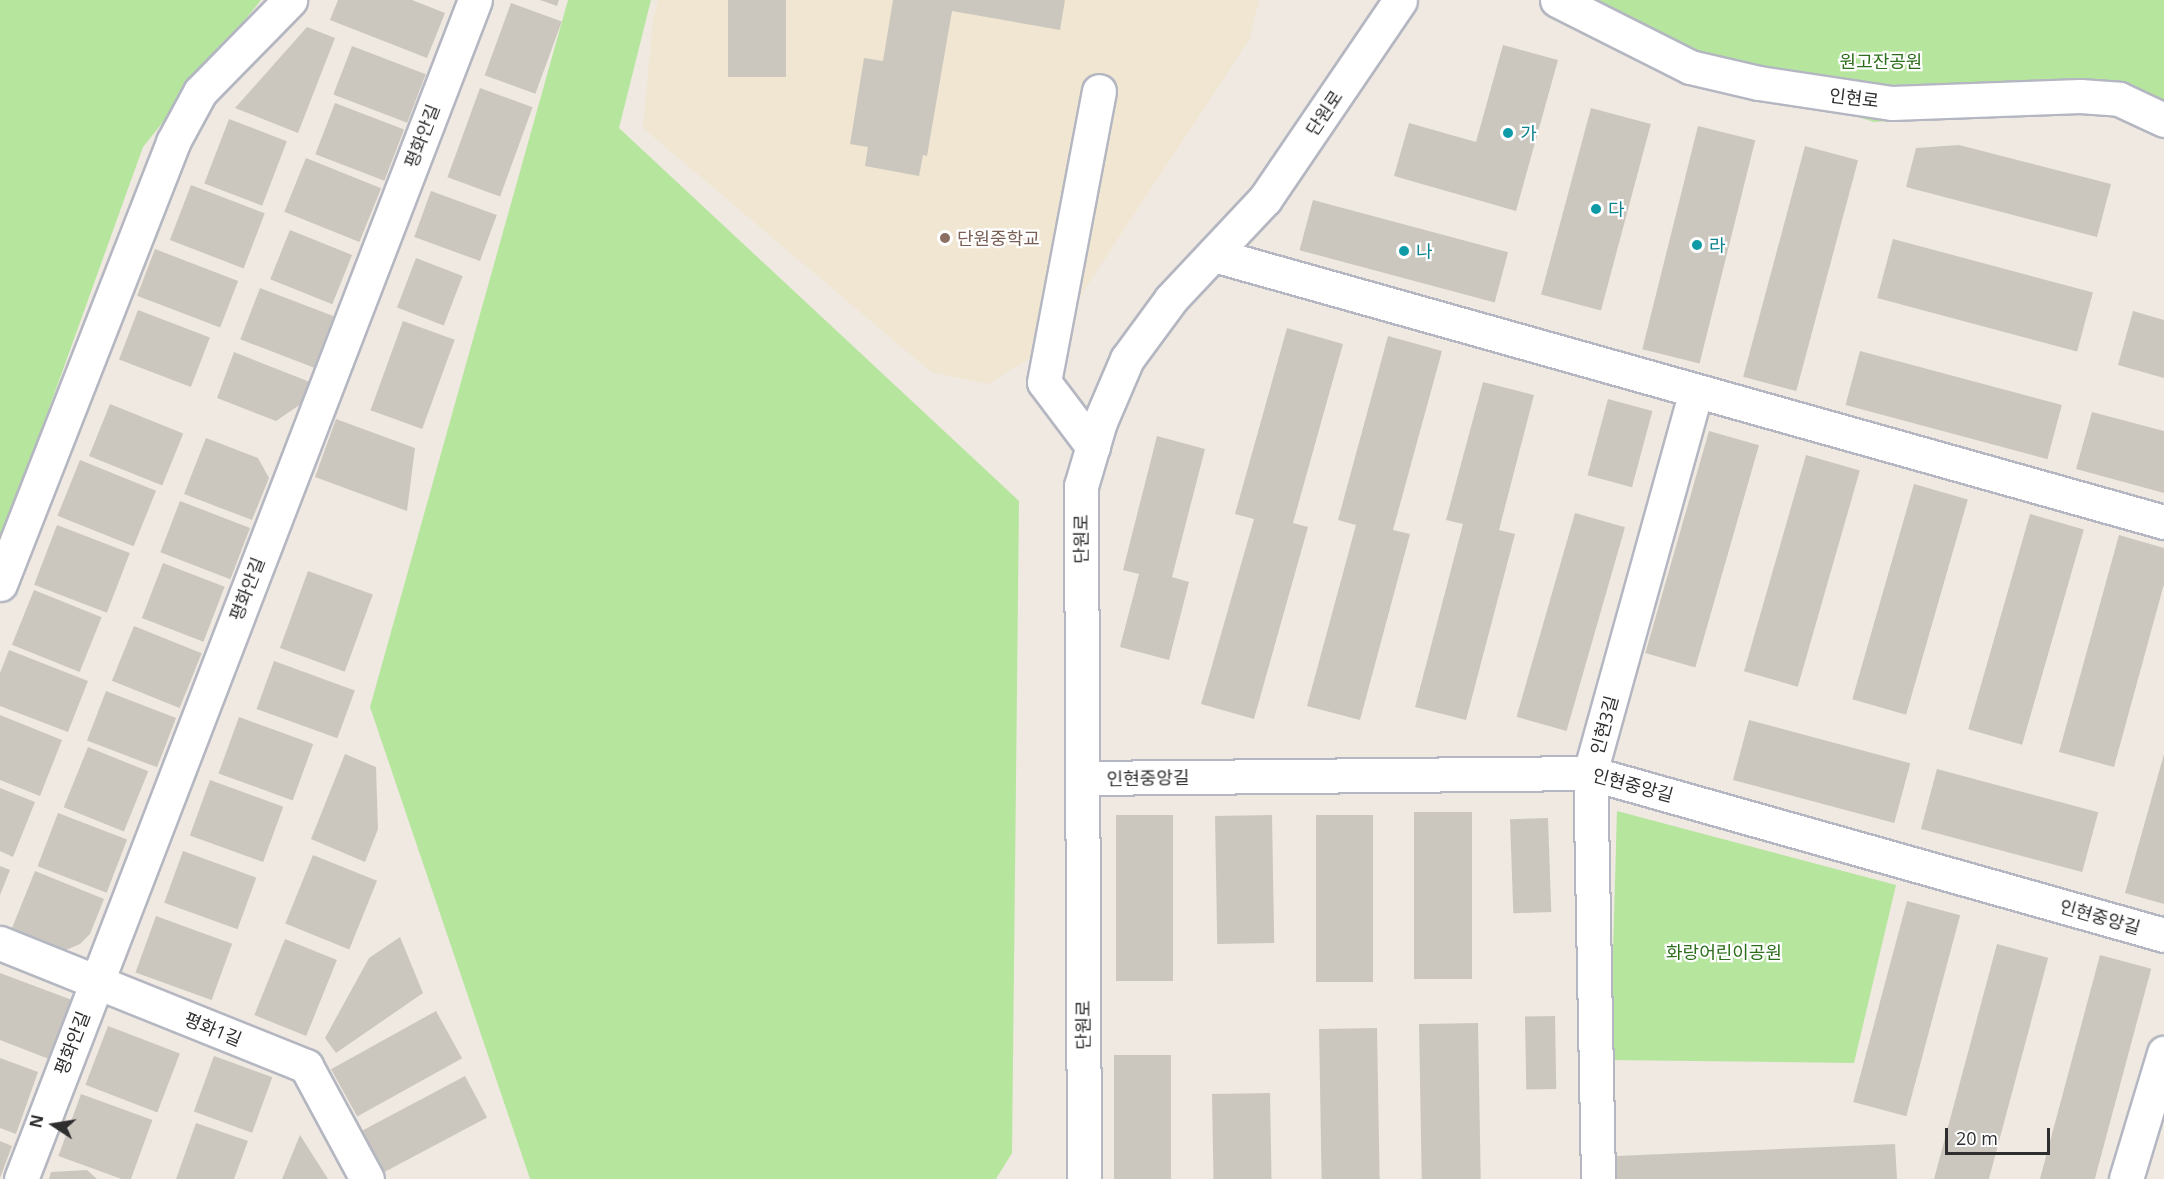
<!DOCTYPE html>
<meta charset="utf-8">
<style>
body{margin:0}
#map{position:relative;width:2164px;height:1179px;overflow:hidden;background:#efe9e1;font-family:"Open Sans","Noto Sans KR",sans-serif}
div>[style]{position:absolute}
.education>*{inset:0;background:#f0e6d1}
.green>*{inset:0;background:#b6e59e}
.building>*{inset:0;background:#cbc7bf;transform-origin:0 0}
.roads{filter:drop-shadow(2px 0 #b4b7c1) drop-shadow(-2px 0 #b4b7c1) drop-shadow(0 2px #b4b7c1) drop-shadow(0 -2px #b4b7c1)}
.minor>*{height:33px;margin:-16.5px;padding:0 16.5px;transform-origin:16.5px;border-radius:16.5px;background:#fff}
.dots>*{width:16px;height:16px;translate:-50% -50%;box-sizing:border-box;border:3px solid #fff;border-radius:50%}
span{translate:-50% -50%;white-space:nowrap;text-align:center;line-height:1.15;-webkit-text-stroke:4.5px #fff;paint-order:stroke}
.park-label{font-size:18px;color:#2c6e1b}
.street-label{font-size:18px;color:#2e2e2e}
.culture-label{font-size:18px;color:#0d838f}
.left{translate:0 -50%;text-align:left}
.education-label{font-size:18px;color:#785e54}
.north{position:absolute;left:24px;top:1095px;width:60px;height:60px;-webkit-text-stroke:4px #fff;paint-order:stroke;rotate:282deg;font-size:16px;font-weight:700;line-height:24px;text-align:center;color:#2e2e2e}
.north::after{content:'';display:block;margin:auto;width:21px;height:27px;background:#2e2e2e;clip-path:polygon(50% 0,100% 100%,50% 72%,0 100%)}
.scale{position:absolute;left:1945px;top:1128px;width:105px;height:27px;box-sizing:border-box;border:3px solid #2e2e2e;border-top:0;padding-left:8px;font-size:18px;line-height:21px;white-space:nowrap;color:#2e2e2e;-webkit-text-stroke:4px #fff;paint-order:stroke}
</style>
<div id="map">
<div class="education">
<i style="clip-path:polygon(658px 0,1259px 0,1249px 40px,1046px 348px,988px 384px,931px 372px,643px 128px,653px 20px)"></i>
</div>
<div class="green">
<i style="clip-path:polygon(0 0,261px 0,143px 147px,0 545px)"></i>
<i style="clip-path:polygon(568px 0,651px 0,619px 128px,1019px 501px,1012px 1153px,996px 1179px,530px 1179px,370px 707px)"></i>
<i style="clip-path:polygon(1587px 0,2164px 0,2164px 133px,2117px 106px,1874px 122px,1757px 85px,1673px 38px)"></i>
<i style="clip-path:polygon(1617px 811px,1896px 885px,1854px 1063px,1610px 1060px)"></i>
</div>
<div class="building">
<i style="clip-path:polygon(338px 0,412px 0,445px 13px,427px 58px,330px 20px)"></i>
<i style="clip-path:polygon(540px 0,559px 0,557px 6px)"></i>
<i style="left:728px;top:0;width:58px;height:77px"></i>
<i style="clip-path:polygon(893px 0,1065px 0,1060px 30px,952px 11px,927px 156px,923px 155px,919px 176px,865px 166px,868px 147px,850px 144px,864px 58px,883px 61px)"></i>
<i style="left:511px;top:3px;width:54px;height:77px;rotate:20deg"></i>
<i style="clip-path:polygon(307px 27px,335px 38px,298px 133px,235px 108px)"></i>
<i style="clip-path:polygon(1503px 45px,1558px 60px,1516px 211px,1394px 176px,1409px 123px,1476px 142px)"></i>
<i style="left:352px;top:46px;width:79px;height:52px;rotate:21deg"></i>
<i style="left:480px;top:88px;width:56px;height:95px;rotate:20deg"></i>
<i style="left:335px;top:103px;width:74px;height:55px;rotate:21deg"></i>
<i style="left:1591px;top:108px;width:62px;height:193px;rotate:15deg"></i>
<i style="left:229px;top:119px;width:62px;height:69px;rotate:21deg"></i>
<i style="left:1698px;top:126px;width:59px;height:230px;rotate:14deg"></i>
<i style="clip-path:polygon(1959px 145px,2111px 184px,2097px 237px,1906px 187px,1916px 148px)"></i>
<i style="left:1805px;top:146px;width:55px;height:239px;rotate:15deg"></i>
<i style="left:306px;top:158px;width:81px;height:58px;rotate:22deg"></i>
<i style="left:191px;top:185px;width:79px;height:59px;rotate:21deg"></i>
<i style="left:431px;top:191px;width:70px;height:49px;rotate:20deg"></i>
<i style="left:1313px;top:200px;width:202px;height:52px;rotate:15deg"></i>
<i style="left:290px;top:230px;width:67px;height:53px;rotate:22deg"></i>
<i style="left:1893px;top:239px;width:207px;height:61px;rotate:15deg"></i>
<i style="left:155px;top:249px;width:89px;height:50px;rotate:21deg"></i>
<i style="left:416px;top:258px;width:50px;height:53px;rotate:21deg"></i>
<i style="left:260px;top:288px;width:79px;height:55px;rotate:21deg"></i>
<i style="left:138px;top:310px;width:77px;height:53px;rotate:21deg"></i>
<i style="clip-path:polygon(2133px 311px,2164px 320px,2164px 378px,2118px 365px)"></i>
<i style="left:403px;top:321px;width:55px;height:95px;rotate:20deg"></i>
<i style="clip-path:polygon(1287px 328px,1343px 344px,1293px 523px,1308px 527px,1254px 719px,1201px 704px,1254px 519px,1235px 514px)"></i>
<i style="clip-path:polygon(1388px 336px,1442px 351px,1393px 530px,1410px 534px,1360px 720px,1307px 706px,1356px 525px,1338px 520px)"></i>
<i style="left:1860px;top:351px;width:209px;height:56px;rotate:15deg"></i>
<i style="clip-path:polygon(234px 352px,310px 382px,301px 404px,276px 421px,217px 398px)"></i>
<i style="clip-path:polygon(1483px 382px,1534px 395px,1499px 530px,1515px 534px,1466px 720px,1415px 707px,1463px 524px,1446px 520px)"></i>
<i style="left:1608px;top:399px;width:46px;height:79px;rotate:15deg"></i>
<i style="left:110px;top:404px;width:79px;height:56px;rotate:22deg"></i>
<i style="clip-path:polygon(2092px 412px,2164px 431px,2164px 493px,2076px 469px)"></i>
<i style="clip-path:polygon(336px 419px,415px 448px,407px 511px,315px 477px)"></i>
<i style="left:1709px;top:431px;width:52px;height:231px;rotate:16deg"></i>
<i style="clip-path:polygon(1157px 436px,1205px 449px,1172px 577px,1189px 582px,1169px 660px,1120px 647px,1139px 574px,1123px 570px)"></i>
<i style="clip-path:polygon(206px 438px,258px 458px,269px 478px,252px 520px,184px 494px)"></i>
<i style="left:1806px;top:455px;width:56px;height:225px;rotate:16deg"></i>
<i style="left:80px;top:460px;width:82px;height:60px;rotate:22deg"></i>
<i style="left:1914px;top:484px;width:56px;height:224px;rotate:16deg"></i>
<i style="left:180px;top:501px;width:75px;height:55px;rotate:21deg"></i>
<i style="left:1575px;top:513px;width:52px;height:212px;rotate:16deg"></i>
<i style="left:2030px;top:514px;width:56px;height:224px;rotate:16deg"></i>
<i style="left:57px;top:525px;width:78px;height:64px;rotate:21deg"></i>
<i style="clip-path:polygon(2119px 535px,2164px 548px,2164px 584px,2114px 767px,2059px 752px)"></i>
<i style="left:163px;top:563px;width:66px;height:59px;rotate:21deg"></i>
<i style="left:308px;top:571px;width:69px;height:82px;rotate:20deg"></i>
<i style="left:34px;top:590px;width:73px;height:59px;rotate:22deg"></i>
<i style="left:134px;top:626px;width:73px;height:59px;rotate:22deg"></i>
<i style="clip-path:polygon(9px 650px,88px 681px,68px 732px,0 706px,0 673px)"></i>
<i style="left:274px;top:661px;width:86px;height:51px;rotate:20deg"></i>
<i style="left:106px;top:691px;width:75px;height:53px;rotate:21deg"></i>
<i style="clip-path:polygon(0 715px,62px 740px,40px 796px,0 780px)"></i>
<i style="left:239px;top:717px;width:79px;height:60px;rotate:20deg"></i>
<i style="left:1749px;top:720px;width:167px;height:62px;rotate:15deg"></i>
<i style="left:88px;top:747px;width:65px;height:65px;rotate:22deg"></i>
<i style="clip-path:polygon(345px 754px,376px 767px,378px 829px,365px 862px,311px 839px)"></i>
<i style="clip-path:polygon(2164px 754px,2164px 904px,2125px 893px)"></i>
<i style="left:1937px;top:769px;width:167px;height:62px;rotate:15deg"></i>
<i style="left:210px;top:780px;width:78px;height:59px;rotate:20deg"></i>
<i style="clip-path:polygon(0 788px,35px 802px,13px 857px,0 851px)"></i>
<i style="left:1414px;top:812px;width:58px;height:167px"></i>
<i style="left:58px;top:813px;width:74px;height:57px;rotate:21deg"></i>
<i style="left:1116px;top:815px;width:57px;height:166px"></i>
<i style="left:1272px;top:815px;width:128px;height:57px;rotate:89deg"></i>
<i style="left:1316px;top:815px;width:57px;height:167px"></i>
<i style="left:1548px;top:818px;width:94px;height:38px;rotate:88deg"></i>
<i style="left:183px;top:851px;width:78px;height:55px;rotate:20deg"></i>
<i style="left:313px;top:855px;width:69px;height:74px;rotate:22deg"></i>
<i style="clip-path:polygon(0 866px,10px 870px,0 895px)"></i>
<i style="clip-path:polygon(35px 871px,104px 899px,90px 934px,80px 944px,66px 950px,12px 928px)"></i>
<i style="left:1907px;top:901px;width:55px;height:208px;rotate:15deg"></i>
<i style="left:156px;top:916px;width:81px;height:60px;rotate:20deg"></i>
<i style="clip-path:polygon(400px 937px,423px 993px,336px 1053px,325px 1038px,369px 958px)"></i>
<i style="left:285px;top:939px;width:56px;height:82px;rotate:22deg"></i>
<i style="left:1997px;top:944px;width:53px;height:243px;rotate:15deg"></i>
<i style="left:2100px;top:955px;width:53px;height:232px;rotate:15deg"></i>
<i style="clip-path:polygon(0 973px,72px 1000px,49px 1059px,0 1040px)"></i>
<i style="left:436px;top:1011px;width:54px;height:120px;rotate:61deg"></i>
<i style="left:1555px;top:1016px;width:73px;height:30px;rotate:89deg"></i>
<i style="left:1478px;top:1023px;width:156px;height:59px;rotate:89deg"></i>
<i style="left:108px;top:1026px;width:77px;height:63px;rotate:21deg"></i>
<i style="left:1377px;top:1028px;width:151px;height:58px;rotate:89deg"></i>
<i style="left:1114px;top:1055px;width:57px;height:124px"></i>
<i style="left:214px;top:1056px;width:62px;height:59px;rotate:20deg"></i>
<i style="clip-path:polygon(0 1058px,38px 1072px,16px 1134px,0 1128px)"></i>
<i style="left:465px;top:1076px;width:47px;height:121px;rotate:62deg"></i>
<i style="left:1270px;top:1093px;width:86px;height:58px;rotate:89deg"></i>
<i style="left:81px;top:1094px;width:76px;height:66px;rotate:20deg"></i>
<i style="clip-path:polygon(196px 1123px,248px 1141px,234px 1179px,176px 1179px)"></i>
<i style="clip-path:polygon(300px 1135px,328px 1179px,282px 1179px)"></i>
<i style="clip-path:polygon(0 1141px,12px 1146px,0 1178px)"></i>
<i style="clip-path:polygon(1895px 1144px,1897px 1179px,1617px 1179px,1616px 1156px)"></i>
<i style="clip-path:polygon(87px 1170px,97px 1179px,49px 1179px,51px 1172px)"></i>
</div>
<div class="roads">
<div class="minor">
<i style="left:1557px;top:0;width:149px;rotate:26.7deg"></i>
<i style="left:1690px;top:67px;width:71px;rotate:13.1deg"></i>
<i style="left:1759px;top:83px;width:134px;rotate:8.6deg"></i>
<i style="left:1892px;top:103px;width:188px;rotate:-2.1deg"></i>
<i style="left:2080px;top:96px;width:39px;rotate:4deg"></i>
<i style="left:2119px;top:99px;width:50px;rotate:25deg"></i>
<i style="left:1214px;top:255px;width:987px;rotate:15.7deg"></i>
<i style="left:1093px;top:447px;width:81px;rotate:-127deg"></i>
<i style="left:1044px;top:382px;width:296px;rotate:-79.3deg"></i>
<i style="left:0;top:584px;width:475px;rotate:-68.6deg"></i>
<i style="left:173px;top:142px;width:57px;rotate:-61.6deg"></i>
<i style="left:200px;top:92px;width:129px;rotate:-45.6deg"></i>
<i style="left:1082px;top:778px;width:508px;rotate:-0.56deg"></i>
<i style="left:1590px;top:773px;width:596px;rotate:15.76deg"></i>
<i style="left:0;top:943px;width:330px;rotate:21.9deg"></i>
<i style="left:306px;top:1066px;width:128px;rotate:61.6deg"></i>
<i style="left:21px;top:1179px;width:1263px;rotate:-68.94deg"></i>
<i style="left:1084px;top:1179px;width:693px;rotate:-90.25deg"></i>
<i style="left:1081px;top:486px;width:67px;rotate:-73.5deg"></i>
<i style="left:1100px;top:422px;width:69px;rotate:-66.8deg"></i>
<i style="left:1127px;top:359px;width:74px;rotate:-53.7deg"></i>
<i style="left:1171px;top:299px;width:137px;rotate:-46.8deg"></i>
<i style="left:1265px;top:199px;width:240px;rotate:-55.8deg"></i>
<i style="left:1598px;top:1179px;width:406px;rotate:-91.1deg"></i>
<i style="left:1590px;top:773px;width:396px;rotate:-74.5deg"></i>
<i style="left:2126px;top:1179px;width:132px;rotate:-73.2deg"></i>
</div>
</div>
<div class="dots">
<i style="left:1508px;top:133px;background:#0f9aa8"></i>
<i style="left:1596px;top:209px;background:#0f9aa8"></i>
<i style="left:945px;top:238px;background:#8d6e63"></i>
<i style="left:1697px;top:245px;background:#0f9aa8"></i>
<i style="left:1404px;top:251px;background:#0f9aa8"></i>
</div>
<div class="park-label">
<span style="left:1881px;top:61px">원고잔공원</span>
<span style="left:1724px;top:952px">화랑어린이공원</span>
</div>
<div class="street-label">
<span style="left:1854px;top:98px;rotate:7deg">인현로</span>
<span style="left:1324px;top:113px;rotate:-56deg">단원로</span>
<span style="left:422px;top:136px;rotate:-69deg">평화안길</span>
<span style="left:1081px;top:539px;rotate:-90deg">단원로</span>
<span style="left:247px;top:589px;rotate:-69deg">평화안길</span>
<span style="left:1604px;top:725px;rotate:-75deg">인현3길</span>
<span style="left:1148px;top:778px;rotate:-1deg">인현중앙길</span>
<span style="left:1633px;top:785px;rotate:15deg">인현중앙길</span>
<span style="left:2100px;top:917px;rotate:16deg">인현중앙길</span>
<span style="left:1083px;top:1025px;rotate:-90deg">단원로</span>
<span style="left:213px;top:1029px;rotate:22deg">평화1길</span>
<span style="left:72px;top:1043px;rotate:-69deg">평화안길</span>
</div>
<div class="culture-label">
<span class="left" style="left:1520px;top:133px">가</span>
<span class="left" style="left:1608px;top:209px">다</span>
<span class="left" style="left:1709px;top:245px">라</span>
<span class="left" style="left:1416px;top:251px">나</span>
</div>
<div class="education-label">
<span class="left" style="left:957px;top:238px">단원중학교</span>
</div>
<div class="north">N</div>
<div class="scale">20 m</div>
</div>
